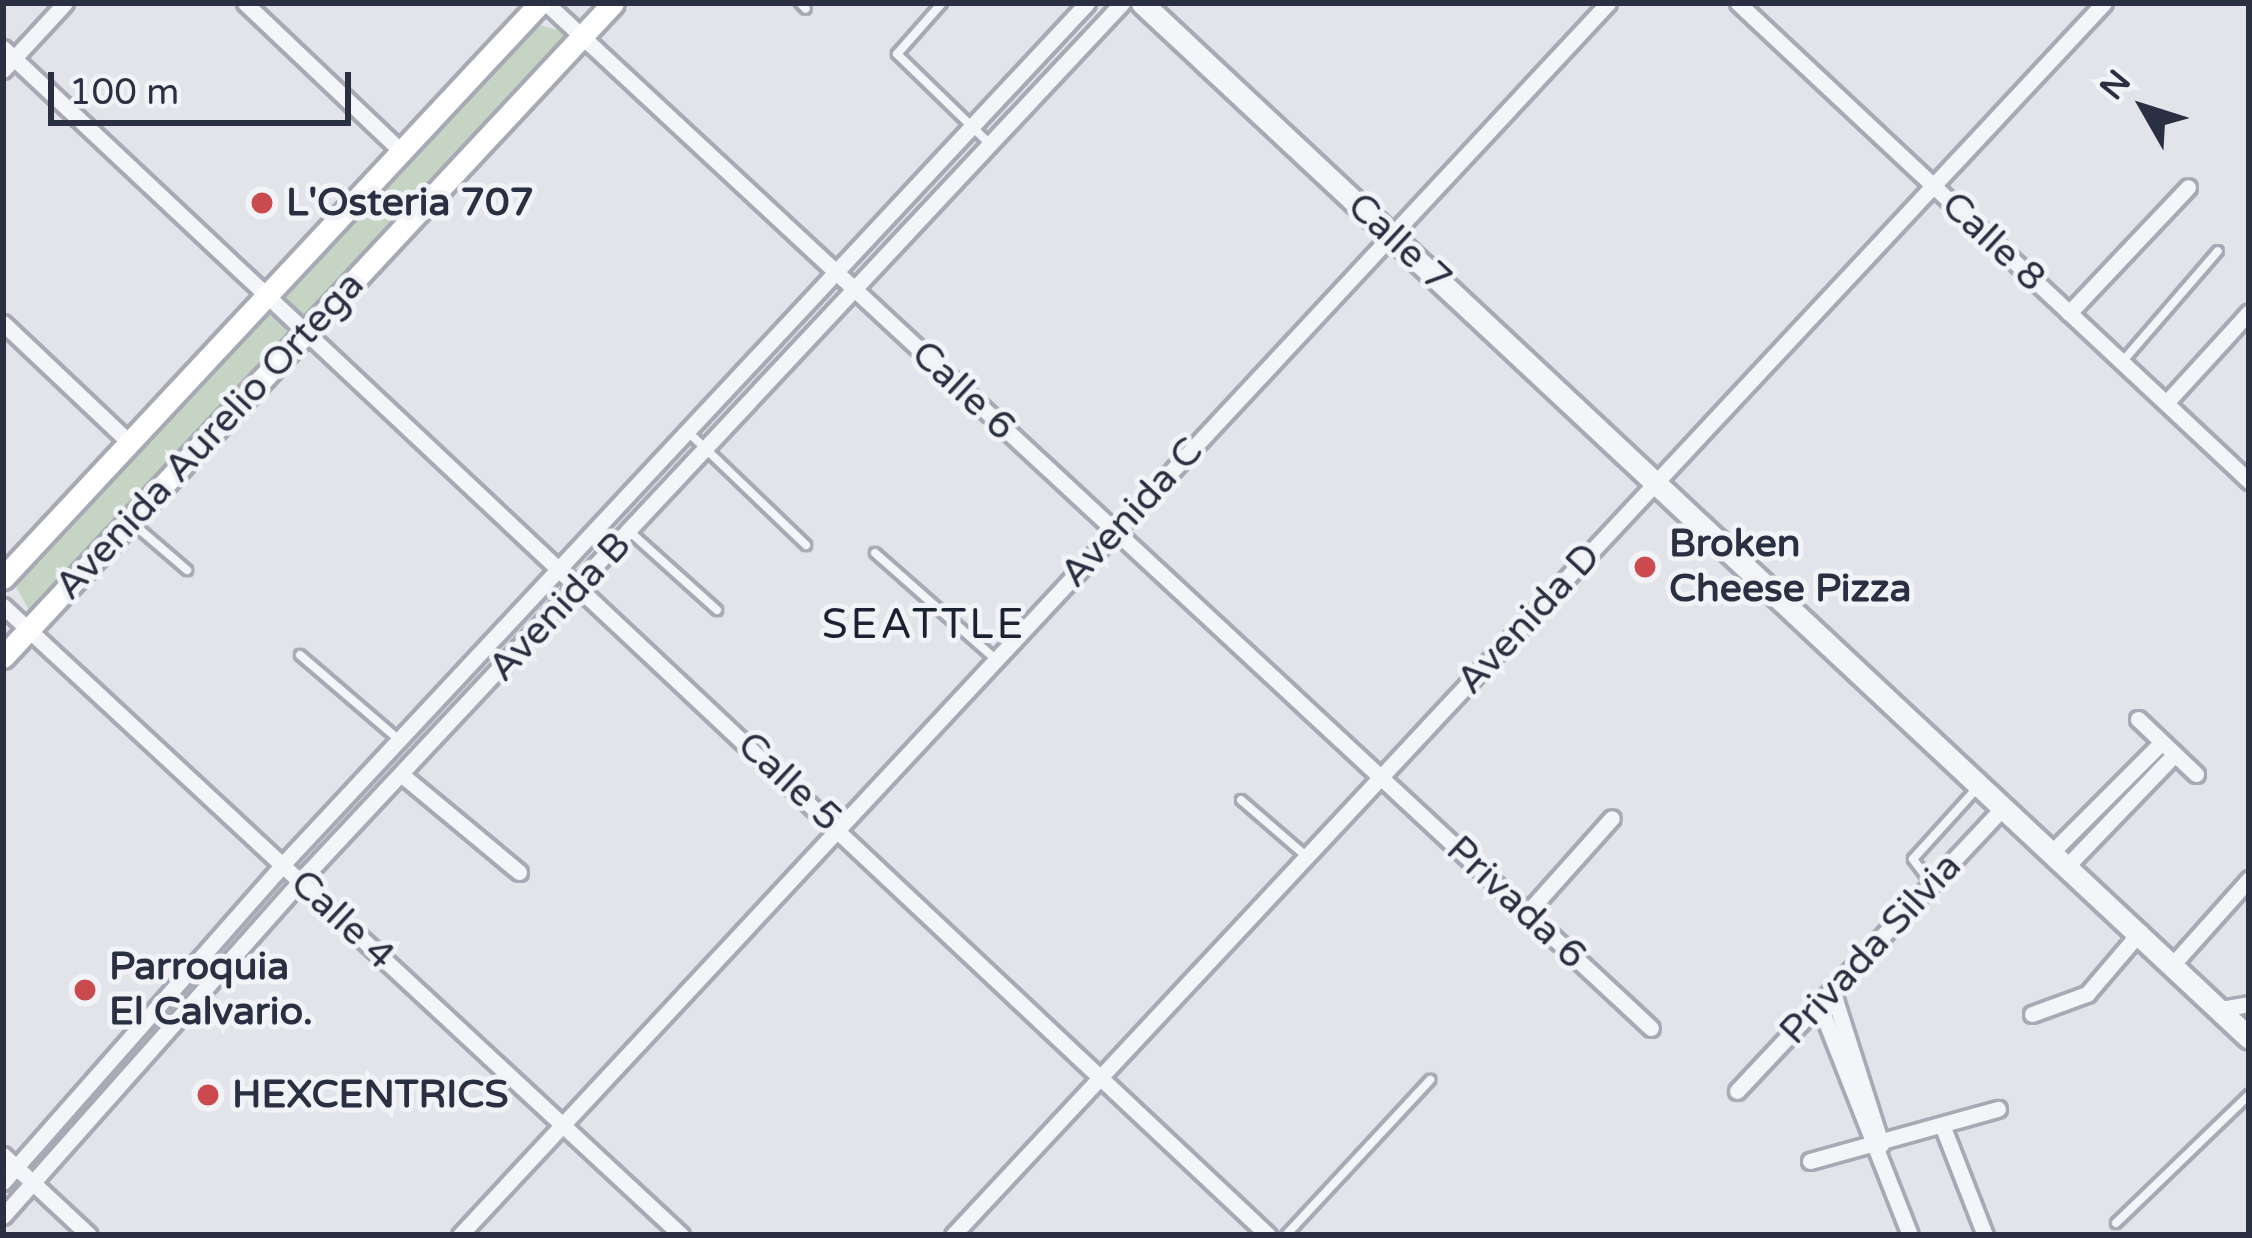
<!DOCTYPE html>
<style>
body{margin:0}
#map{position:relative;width:2252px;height:1238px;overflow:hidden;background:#e2e4ea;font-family:"Varela Round",sans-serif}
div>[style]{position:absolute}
.green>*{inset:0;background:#c5d4c3}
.roads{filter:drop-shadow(3px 0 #a7aab4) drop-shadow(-3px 0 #a7aab4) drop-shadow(0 3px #a7aab4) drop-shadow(0 -3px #a7aab4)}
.service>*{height:8px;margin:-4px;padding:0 4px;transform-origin:4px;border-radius:4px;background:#f4f5f8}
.minor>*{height:15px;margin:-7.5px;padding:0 7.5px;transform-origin:7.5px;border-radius:7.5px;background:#f4f5f8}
.tertiary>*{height:21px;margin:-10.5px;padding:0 10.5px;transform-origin:10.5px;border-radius:10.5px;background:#f4f5f8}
.secondary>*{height:21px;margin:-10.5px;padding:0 10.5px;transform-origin:10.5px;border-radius:10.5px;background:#fff}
.dots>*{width:33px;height:33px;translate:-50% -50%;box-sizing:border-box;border:6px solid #f1f3f7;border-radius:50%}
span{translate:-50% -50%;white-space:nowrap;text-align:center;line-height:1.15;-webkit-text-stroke:10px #f1f3f7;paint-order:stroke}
.poi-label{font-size:39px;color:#2a3041;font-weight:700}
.left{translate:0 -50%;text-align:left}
.street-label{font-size:39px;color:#2a3041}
.neighbourhood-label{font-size:42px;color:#1c2132;letter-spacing:3px}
.frame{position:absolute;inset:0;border:6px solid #2a3041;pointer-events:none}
.north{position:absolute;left:2084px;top:48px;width:120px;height:120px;-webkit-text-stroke:9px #f1f3f7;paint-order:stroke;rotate:309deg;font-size:33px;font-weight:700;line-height:48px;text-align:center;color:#2a3041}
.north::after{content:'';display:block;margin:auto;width:42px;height:54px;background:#2a3041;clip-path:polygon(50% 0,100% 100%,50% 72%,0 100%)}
.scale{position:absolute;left:48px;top:72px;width:303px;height:54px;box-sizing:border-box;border:6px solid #2a3041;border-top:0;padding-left:15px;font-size:36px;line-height:42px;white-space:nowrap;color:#2a3041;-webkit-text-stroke:9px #f1f3f7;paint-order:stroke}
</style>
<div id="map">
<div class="green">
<i style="clip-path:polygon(539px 25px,566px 32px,570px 48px,31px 614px,14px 583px)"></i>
</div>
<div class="roads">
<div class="service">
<i style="left:800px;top:3px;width:8px;rotate:45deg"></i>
<i style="left:942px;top:3px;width:68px;rotate:131.4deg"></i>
<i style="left:897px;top:54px;width:128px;rotate:44.1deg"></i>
<i style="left:2123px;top:361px;width:145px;rotate:-49.2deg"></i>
<i style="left:687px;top:431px;width:165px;rotate:43.8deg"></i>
<i style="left:131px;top:522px;width:74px;rotate:40.6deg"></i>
<i style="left:630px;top:532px;width:117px;rotate:41.9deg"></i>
<i style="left:875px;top:553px;width:159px;rotate:41.4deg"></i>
<i style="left:300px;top:655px;width:129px;rotate:40.6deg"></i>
<i style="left:1241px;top:800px;width:87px;rotate:40.8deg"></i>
<i style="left:1931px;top:883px;width:30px;rotate:-127deg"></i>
<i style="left:1913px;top:859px;width:97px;rotate:-47.9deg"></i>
<i style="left:2116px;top:1223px;width:185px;rotate:-43.9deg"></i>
<i style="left:1286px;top:1235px;width:212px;rotate:-47.1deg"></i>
</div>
<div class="minor">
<i style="left:245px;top:3px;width:215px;rotate:43.5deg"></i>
<i style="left:546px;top:3px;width:1507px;rotate:42.85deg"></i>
<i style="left:1738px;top:3px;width:700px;rotate:43.09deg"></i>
<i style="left:3px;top:48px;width:1735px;rotate:43.18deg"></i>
<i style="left:3px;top:70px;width:91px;rotate:-47.2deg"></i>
<i style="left:2069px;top:313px;width:173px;rotate:-46.6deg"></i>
<i style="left:3px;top:323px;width:175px;rotate:43.4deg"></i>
<i style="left:2166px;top:403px;width:123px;rotate:-47.6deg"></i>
<i style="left:3px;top:606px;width:925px;rotate:42.85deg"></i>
<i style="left:2138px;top:719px;width:80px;rotate:43.5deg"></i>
<i style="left:402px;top:775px;width:152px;rotate:39.7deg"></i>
<i style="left:2053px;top:851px;width:154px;rotate:-45deg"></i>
<i style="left:2068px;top:865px;width:154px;rotate:-46.1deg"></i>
<i style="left:1527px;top:913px;width:127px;rotate:-48.2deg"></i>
<i style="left:2174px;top:963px;width:113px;rotate:-48.2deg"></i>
<i style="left:1832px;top:990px;width:162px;rotate:72.3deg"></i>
<i style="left:1819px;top:1004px;width:248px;rotate:68.5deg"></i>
<i style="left:2221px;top:1009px;width:28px;rotate:-10deg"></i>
<i style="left:2032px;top:1014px;width:59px;rotate:-20deg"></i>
<i style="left:2087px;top:994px;width:82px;rotate:-49.5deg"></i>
<i style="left:1737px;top:1091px;width:390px;rotate:-46.8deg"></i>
<i style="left:1944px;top:1130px;width:113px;rotate:68.7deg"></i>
<i style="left:3px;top:1155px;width:117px;rotate:42.9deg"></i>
<i style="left:1810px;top:1161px;width:195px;rotate:-15.5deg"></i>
<i style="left:3px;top:1182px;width:424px;rotate:-48.6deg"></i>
<i style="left:283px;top:864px;width:1178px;rotate:-46.96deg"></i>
<i style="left:3px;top:1216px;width:448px;rotate:-48.4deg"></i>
<i style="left:300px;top:881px;width:1203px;rotate:-46.89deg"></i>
<i style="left:460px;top:1235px;width:1684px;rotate:-47.02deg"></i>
<i style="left:953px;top:1235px;width:1686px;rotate:-46.95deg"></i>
</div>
<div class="tertiary">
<i style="left:1142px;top:3px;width:1515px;rotate:43.07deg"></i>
</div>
<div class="secondary">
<i style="left:3px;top:578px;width:787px;rotate:-46.96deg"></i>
<i style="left:3px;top:657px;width:894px;rotate:-46.99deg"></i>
</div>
</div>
<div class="dots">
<i style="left:262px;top:203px;background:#cb4a4d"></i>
<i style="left:1645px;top:567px;background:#cb4a4d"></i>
<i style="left:85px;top:990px;background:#cb4a4d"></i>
<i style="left:208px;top:1095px;background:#cb4a4d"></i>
</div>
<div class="poi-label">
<span class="left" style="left:286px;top:203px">L'Osteria 707</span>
<span class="left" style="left:1669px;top:567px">Broken<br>Cheese Pizza</span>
<span class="left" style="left:109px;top:990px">Parroquia<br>El Calvario.</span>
<span class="left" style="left:232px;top:1095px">HEXCENTRICS</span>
</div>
<div class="street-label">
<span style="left:1993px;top:242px;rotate:43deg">Calle 8</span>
<span style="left:1399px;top:243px;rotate:43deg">Calle 7</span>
<span style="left:963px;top:391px;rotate:43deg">Calle 6</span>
<span style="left:210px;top:436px;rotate:-47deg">Avenida Aurelio Ortega</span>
<span style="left:1132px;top:513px;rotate:-47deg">Avenida C</span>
<span style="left:560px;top:607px;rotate:-47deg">Avenida B</span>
<span style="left:1529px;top:619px;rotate:-47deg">Avenida D</span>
<span style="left:789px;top:782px;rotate:43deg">Calle 5</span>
<span style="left:1516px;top:903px;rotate:43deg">Privada 6</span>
<span style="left:342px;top:920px;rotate:43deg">Calle 4</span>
<span style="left:1871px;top:949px;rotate:-47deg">Privada Silvia</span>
</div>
<div class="neighbourhood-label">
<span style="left:924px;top:625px">SEATTLE</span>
</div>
<div class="frame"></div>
<div class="north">N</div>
<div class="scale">100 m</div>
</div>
